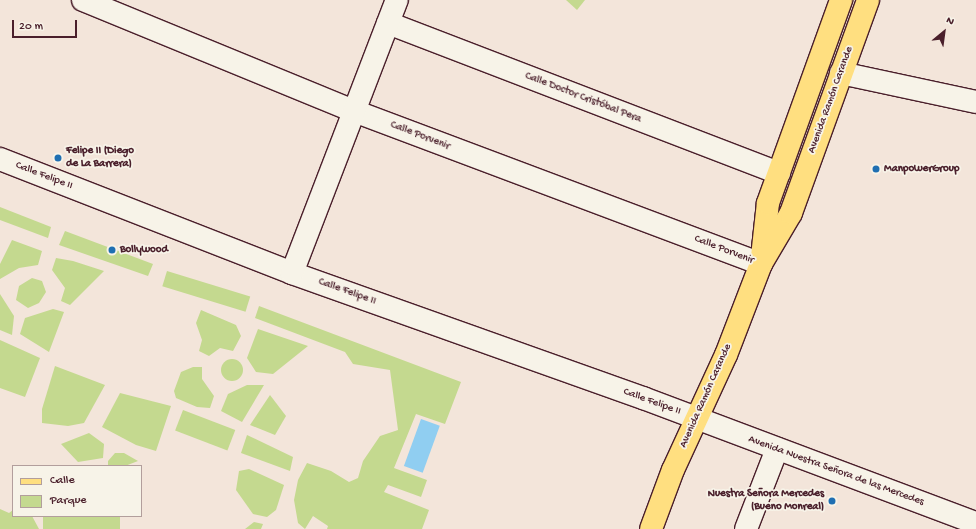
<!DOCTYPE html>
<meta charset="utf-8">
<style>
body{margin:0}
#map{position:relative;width:976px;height:529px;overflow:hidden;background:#f3e5da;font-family:"Gochi Hand",sans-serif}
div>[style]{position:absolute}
.green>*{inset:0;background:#c4d98f;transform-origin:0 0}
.round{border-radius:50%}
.water>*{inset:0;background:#90cef1;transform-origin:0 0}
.roads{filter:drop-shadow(1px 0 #4a1f2b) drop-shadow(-1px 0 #4a1f2b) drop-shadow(0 1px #4a1f2b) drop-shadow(0 -1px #4a1f2b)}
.minor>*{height:22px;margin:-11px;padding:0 11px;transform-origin:11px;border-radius:11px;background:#f7f3e8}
.major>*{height:22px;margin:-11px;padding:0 11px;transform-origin:11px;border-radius:11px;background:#ffdf80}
.dots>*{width:11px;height:11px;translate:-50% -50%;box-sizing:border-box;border:2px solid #f7f3e8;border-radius:50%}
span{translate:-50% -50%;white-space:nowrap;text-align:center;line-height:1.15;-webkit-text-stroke:3.5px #f7f3e8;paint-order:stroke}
.street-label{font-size:11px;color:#4a1f2b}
.poi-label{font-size:11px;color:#4a1f2b;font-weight:700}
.left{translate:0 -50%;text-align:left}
.right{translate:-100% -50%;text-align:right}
.legend{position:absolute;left:12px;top:465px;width:130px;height:52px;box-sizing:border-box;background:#f7f3e8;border:1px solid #b29e9c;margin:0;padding:5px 7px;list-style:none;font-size:12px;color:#4a1f2b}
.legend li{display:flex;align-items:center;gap:8px;height:20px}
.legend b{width:20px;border:1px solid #b29e9c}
.north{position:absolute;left:924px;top:12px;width:40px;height:40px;-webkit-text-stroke:3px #f7f3e8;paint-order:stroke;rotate:29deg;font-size:11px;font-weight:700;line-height:16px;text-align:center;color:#4a1f2b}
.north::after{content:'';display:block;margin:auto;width:14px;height:18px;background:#4a1f2b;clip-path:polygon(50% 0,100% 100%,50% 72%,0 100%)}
.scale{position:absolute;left:12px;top:20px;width:65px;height:18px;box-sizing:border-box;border:2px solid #4a1f2b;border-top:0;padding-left:5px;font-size:12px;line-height:14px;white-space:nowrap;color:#4a1f2b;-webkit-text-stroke:3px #f7f3e8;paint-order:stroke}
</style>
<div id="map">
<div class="green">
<i style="clip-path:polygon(566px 0,585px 0,577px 10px)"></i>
<i style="clip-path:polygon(0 207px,51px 227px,48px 238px,0 220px)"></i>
<i style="clip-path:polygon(65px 231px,153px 264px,148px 276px,59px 245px)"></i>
<i style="clip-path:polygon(12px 240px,42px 251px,38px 265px,19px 268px,0 279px,0 264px)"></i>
<i style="clip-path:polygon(56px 258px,73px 261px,104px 271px,70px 305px,61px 301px,65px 288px,52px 270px)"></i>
<i style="left:167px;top:271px;width:87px;height:16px;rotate:17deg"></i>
<i style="clip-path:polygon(32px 278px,42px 281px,46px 292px,39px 303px,28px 308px,16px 300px,19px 286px)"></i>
<i style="clip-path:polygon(0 294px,14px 316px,12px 335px,0 330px)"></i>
<i style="clip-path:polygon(259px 306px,461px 382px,445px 424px,416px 414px,394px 468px,427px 480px,421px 497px,388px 485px,384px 492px,429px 510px,422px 529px,327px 529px,328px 526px,313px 516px,305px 529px,298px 523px,294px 500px,298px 480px,307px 463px,331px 471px,349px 482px,358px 478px,363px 461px,380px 436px,398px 430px,390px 370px,353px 364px,345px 352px,255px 318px)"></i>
<i style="clip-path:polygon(53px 309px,64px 312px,49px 352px,20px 334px,25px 318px)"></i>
<i style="clip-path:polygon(201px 310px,236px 325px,241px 336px,233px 351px,220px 348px,209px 356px,199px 351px,202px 340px,196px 323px)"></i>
<i style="clip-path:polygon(258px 329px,308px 346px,273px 374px,256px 372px,247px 358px)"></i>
<i style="clip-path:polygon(0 340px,40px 358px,25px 397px,0 388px)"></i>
<i class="round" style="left:221px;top:359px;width:22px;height:22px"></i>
<i style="clip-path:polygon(55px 366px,105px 385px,84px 423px,68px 426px,42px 423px,42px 409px)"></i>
<i style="clip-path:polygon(193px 367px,202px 367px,202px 379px,214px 396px,210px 408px,197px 407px,176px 398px,174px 391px,181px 372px)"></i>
<i style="clip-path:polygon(247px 385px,264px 385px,242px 422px,221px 411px,228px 394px)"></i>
<i style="clip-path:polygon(120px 393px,171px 406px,156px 451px,136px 445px,102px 427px)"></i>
<i style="clip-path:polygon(270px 395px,286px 416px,275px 435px,250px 425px)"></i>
<i style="left:183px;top:410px;width:56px;height:22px;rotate:21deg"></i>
<i style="clip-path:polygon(89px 433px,104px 444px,103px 458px,78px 462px,61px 444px)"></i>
<i style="clip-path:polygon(247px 435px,293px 457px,290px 471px,241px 453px)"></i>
<i style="clip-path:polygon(115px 453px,124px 453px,138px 461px,125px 466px,108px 466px,108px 461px)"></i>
<i style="clip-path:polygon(249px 469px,284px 485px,276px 510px,267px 517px,253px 514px,236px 490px,239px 471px)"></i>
<i style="clip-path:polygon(0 509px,9px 513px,13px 510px,13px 516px,32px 516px,39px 529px,0 529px)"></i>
<i style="left:43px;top:516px;width:77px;height:16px"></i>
<i style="clip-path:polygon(254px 522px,263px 524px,261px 529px,245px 529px)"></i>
</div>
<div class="water">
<i style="left:421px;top:419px;width:20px;height:50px;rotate:20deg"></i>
</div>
<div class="roads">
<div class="minor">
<i style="left:83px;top:0;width:293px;rotate:22.3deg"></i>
<i style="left:354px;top:111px;width:435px;rotate:20.6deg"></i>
<i style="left:388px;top:23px;width:419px;rotate:21deg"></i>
<i style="left:841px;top:73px;width:138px;rotate:12.1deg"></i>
<i style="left:0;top:159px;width:313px;rotate:21.3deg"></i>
<i style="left:292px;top:273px;width:373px;rotate:19.6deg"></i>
<i style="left:643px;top:398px;width:356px;rotate:20.6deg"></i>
<i style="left:292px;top:273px;width:292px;rotate:-69deg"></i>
<i style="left:746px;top:529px;width:86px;rotate:-68.8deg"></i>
</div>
<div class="major">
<i style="left:762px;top:257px;width:54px;rotate:-83.7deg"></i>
<i style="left:768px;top:203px;width:216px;rotate:-70.2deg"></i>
<i style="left:651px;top:529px;width:63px;rotate:-69.6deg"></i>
<i style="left:673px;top:470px;width:127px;rotate:-65.3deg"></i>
<i style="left:726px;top:355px;width:97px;rotate:-69deg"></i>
<i style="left:761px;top:264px;width:59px;rotate:-59.5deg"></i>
<i style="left:791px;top:213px;width:226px;rotate:-70.1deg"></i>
</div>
</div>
<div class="dots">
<i style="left:58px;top:158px;background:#1f6fb2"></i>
<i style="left:876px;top:169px;background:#1f6fb2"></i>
<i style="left:112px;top:250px;background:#1f6fb2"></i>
<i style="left:832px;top:501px;background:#1f6fb2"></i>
</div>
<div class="street-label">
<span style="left:583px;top:98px;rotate:21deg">Calle Doctor Cristóbal Pera</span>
<span style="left:831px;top:100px;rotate:-70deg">Avenida Ramón Carande</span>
<span style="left:420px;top:136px;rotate:21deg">Calle Porvenir</span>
<span style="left:44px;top:176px;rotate:21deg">Calle Felipe II</span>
<span style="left:724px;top:250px;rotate:21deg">Calle Porvenir</span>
<span style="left:347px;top:292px;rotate:20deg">Calle Felipe II</span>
<span style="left:706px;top:396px;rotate:-66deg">Avenida Ramón Carande</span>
<span style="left:652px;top:402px;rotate:20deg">Calle Felipe II</span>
<span style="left:836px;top:471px;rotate:20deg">Avenida Nuestra Señora de las Mercedes</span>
</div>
<div class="poi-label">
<span class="left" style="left:66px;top:158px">Felipe II (Diego<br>de La Barrera)</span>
<span class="left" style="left:884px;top:169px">ManpowerGroup</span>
<span class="left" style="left:120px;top:250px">Bollywood</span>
<span class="right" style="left:824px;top:501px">Nuestra Señora Mercedes<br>(Bueno Monreal)</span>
</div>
<ul class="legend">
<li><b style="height:5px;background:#ffdf80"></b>Calle</li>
<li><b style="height:11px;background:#c4d98f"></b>Parque</li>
</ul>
<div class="north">N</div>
<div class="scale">20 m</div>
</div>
